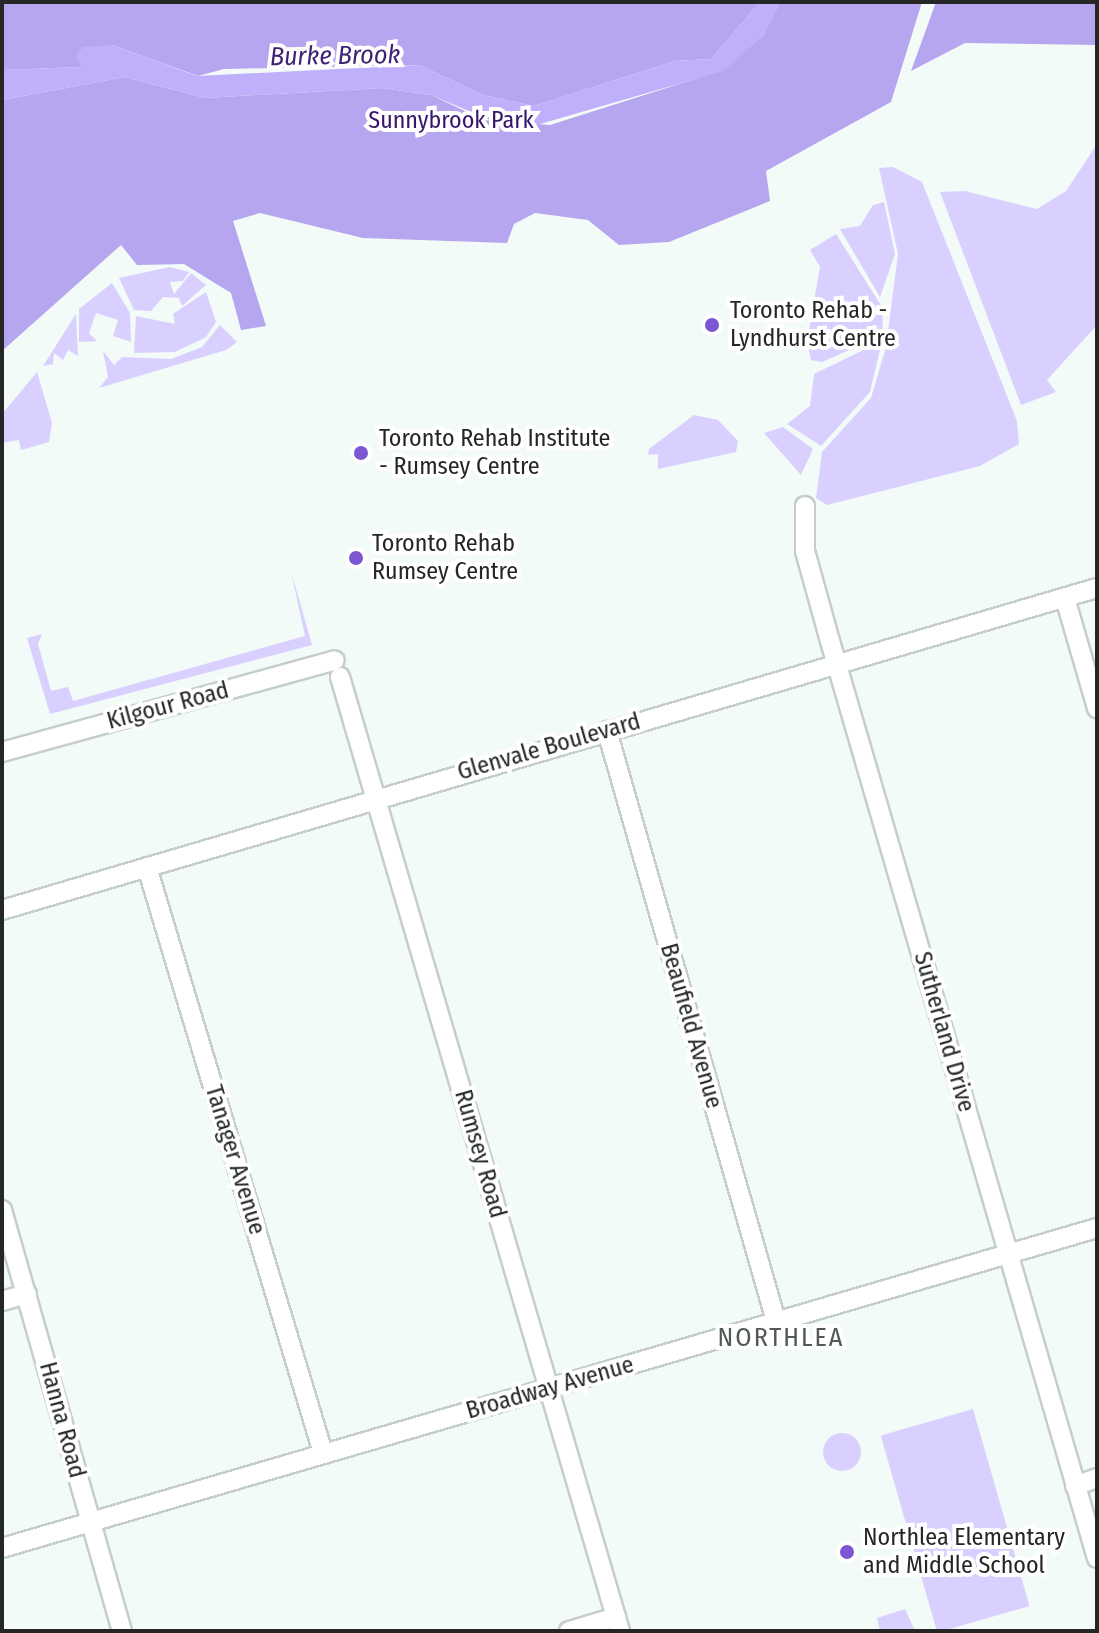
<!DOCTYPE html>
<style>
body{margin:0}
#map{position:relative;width:1099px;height:1633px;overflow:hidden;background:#f2fbf7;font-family:"Fira Sans Condensed",sans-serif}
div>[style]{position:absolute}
.green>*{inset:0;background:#d9d0ff;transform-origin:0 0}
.round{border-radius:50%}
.forest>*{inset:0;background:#b6a5ef}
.water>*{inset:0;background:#c0affa}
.roads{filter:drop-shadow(2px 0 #c5ceca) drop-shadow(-2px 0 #c5ceca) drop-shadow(0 2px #c5ceca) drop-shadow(0 -2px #c5ceca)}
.minor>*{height:18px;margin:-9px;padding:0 9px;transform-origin:9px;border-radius:9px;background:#fff}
.dots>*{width:22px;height:22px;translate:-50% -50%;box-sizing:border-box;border:4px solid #fff;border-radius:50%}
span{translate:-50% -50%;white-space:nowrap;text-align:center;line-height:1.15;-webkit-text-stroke:8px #fff;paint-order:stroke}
.park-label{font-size:24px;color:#36156b}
.poi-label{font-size:24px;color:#242726}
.left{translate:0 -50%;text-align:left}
.street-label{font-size:24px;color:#242726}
.water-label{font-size:26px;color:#3f2175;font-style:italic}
.neighbourhood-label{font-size:26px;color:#525956;letter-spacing:2px}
.frame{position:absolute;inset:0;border:4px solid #242726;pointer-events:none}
</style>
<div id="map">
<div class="green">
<i style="clip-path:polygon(1097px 144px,1097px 325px,1047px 380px,1056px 392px,1021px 405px,940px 192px,965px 191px,1037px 209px,1066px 191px)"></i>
<i style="clip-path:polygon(893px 167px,922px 182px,1017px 421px,1019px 444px,980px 466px,827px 505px,816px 498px,822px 452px,871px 398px,886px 347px,898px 254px,879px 168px)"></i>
<i style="clip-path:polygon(884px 202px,895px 254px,880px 297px,840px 229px,860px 226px,873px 205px)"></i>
<i style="clip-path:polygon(836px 234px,882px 307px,883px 335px,822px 362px,811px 360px,807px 342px,820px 267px,810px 250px)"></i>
<i style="clip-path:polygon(170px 267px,189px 272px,183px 281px,170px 282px,174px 294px,191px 273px,206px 285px,182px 306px,179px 298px,163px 297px,151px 311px,134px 310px,119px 278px)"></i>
<i style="clip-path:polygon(112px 283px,130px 313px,131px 342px,113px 336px,118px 320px,96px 313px,89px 333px,97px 341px,79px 342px,79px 309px)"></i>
<i style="clip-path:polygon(206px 292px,216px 322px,206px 337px,175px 352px,134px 353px,136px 316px,175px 324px,173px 314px)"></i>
<i style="clip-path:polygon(76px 314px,78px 356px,68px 350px,63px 360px,54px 353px,53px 364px,43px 366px)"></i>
<i style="clip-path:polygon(220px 325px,237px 342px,226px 350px,99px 388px,108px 377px,103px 351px,114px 365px,122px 357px,171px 359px,202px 347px)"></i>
<i style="clip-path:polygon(882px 341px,870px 392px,821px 446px,787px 424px,810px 406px,814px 374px)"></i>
<i style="clip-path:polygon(37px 372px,52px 423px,49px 442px,21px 450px,19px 440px,2px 443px,2px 414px)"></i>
<i style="clip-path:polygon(694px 415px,718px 420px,738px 441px,736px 452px,658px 469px,658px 454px,648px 455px,649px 449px)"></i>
<i style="clip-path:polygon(783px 427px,813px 449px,801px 475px,764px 433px)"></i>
<i style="clip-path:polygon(291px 571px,312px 645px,50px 714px,27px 638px,42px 634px,38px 644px,51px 691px,68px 687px,73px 701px,305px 636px)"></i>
<i style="left:973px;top:1409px;width:205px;height:96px;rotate:74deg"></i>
<i class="round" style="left:823px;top:1433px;width:38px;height:38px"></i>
<i style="clip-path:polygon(905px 1609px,915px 1631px,880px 1631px,877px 1618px)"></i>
</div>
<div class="forest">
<i style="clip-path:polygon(2px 2px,760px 2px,711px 59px,675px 61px,534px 106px,483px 95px,419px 65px,224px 69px,198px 76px,112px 45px,82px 67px,2px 70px)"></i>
<i style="clip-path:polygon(780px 2px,922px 2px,891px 102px,766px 171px,770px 201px,669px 242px,619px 245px,588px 220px,535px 213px,514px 224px,507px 243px,363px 238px,260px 213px,233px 221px,266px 326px,241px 330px,231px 293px,184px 264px,137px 265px,121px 245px,2px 351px,2px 100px,125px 77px,205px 98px,382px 88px,431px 95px,484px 120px,550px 125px,698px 78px,762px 37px)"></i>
<i style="clip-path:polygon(936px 2px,1097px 2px,1097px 45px,965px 43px,911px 71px)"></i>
</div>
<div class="water">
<i style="clip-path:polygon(760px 2px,780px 2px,762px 37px,723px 71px,516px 131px,431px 95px,382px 88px,205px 98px,125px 77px,2px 100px,2px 70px,81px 67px,76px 55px,83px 47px,112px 45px,197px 76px,419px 65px,483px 95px,534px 106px,675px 61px,711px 59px)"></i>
</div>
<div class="roads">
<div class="minor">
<i style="left:805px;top:506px;width:45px;rotate:90deg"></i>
<i style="left:805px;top:551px;width:93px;rotate:74.5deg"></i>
<i style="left:830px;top:641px;width:955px;rotate:73.77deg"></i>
<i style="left:1065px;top:598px;width:115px;rotate:73.8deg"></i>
<i style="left:340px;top:677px;width:994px;rotate:73.64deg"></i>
<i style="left:607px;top:731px;width:614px;rotate:74.02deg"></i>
<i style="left:2px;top:752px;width:345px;rotate:-15.4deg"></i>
<i style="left:147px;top:867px;width:612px;rotate:73.28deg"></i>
<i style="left:2px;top:910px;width:1141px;rotate:-16.39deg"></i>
<i style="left:2px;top:1210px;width:438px;rotate:74.1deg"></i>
<i style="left:2px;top:1301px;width:26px;rotate:-16deg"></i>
<i style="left:1075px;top:1486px;width:23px;rotate:-20deg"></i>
<i style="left:2px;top:1548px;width:1141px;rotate:-16.29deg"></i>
<i style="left:569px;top:1631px;width:49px;rotate:-16.6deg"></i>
</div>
</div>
<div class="dots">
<i style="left:712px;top:325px;background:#7d57d1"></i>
<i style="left:361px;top:453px;background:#7d57d1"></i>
<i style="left:356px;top:558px;background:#7d57d1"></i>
<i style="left:847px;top:1552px;background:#7d57d1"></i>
</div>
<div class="park-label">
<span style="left:451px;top:121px">Sunnybrook Park</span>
</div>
<div class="poi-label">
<span class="left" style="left:730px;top:325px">Toronto Rehab -<br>Lyndhurst Centre</span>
<span class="left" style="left:379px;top:453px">Toronto Rehab Institute<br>- Rumsey Centre</span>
<span class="left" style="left:372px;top:558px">Toronto Rehab<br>Rumsey Centre</span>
<span class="left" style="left:863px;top:1552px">Northlea Elementary<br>and Middle School</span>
</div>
<div class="street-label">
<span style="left:168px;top:706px;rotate:-15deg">Kilgour Road</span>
<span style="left:549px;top:747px;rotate:-16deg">Glenvale Boulevard</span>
<span style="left:691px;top:1026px;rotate:74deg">Beaufield Avenue</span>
<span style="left:944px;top:1032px;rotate:74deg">Sutherland Drive</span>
<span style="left:480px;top:1154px;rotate:74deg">Rumsey Road</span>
<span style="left:235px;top:1160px;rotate:73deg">Tanager Avenue</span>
<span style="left:550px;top:1388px;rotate:-16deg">Broadway Avenue</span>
<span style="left:62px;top:1420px;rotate:75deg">Hanna Road</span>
</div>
<div class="water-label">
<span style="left:335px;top:56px;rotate:-1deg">Burke Brook</span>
</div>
<div class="neighbourhood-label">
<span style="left:781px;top:1338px">NORTHLEA</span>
</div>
<div class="frame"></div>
</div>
